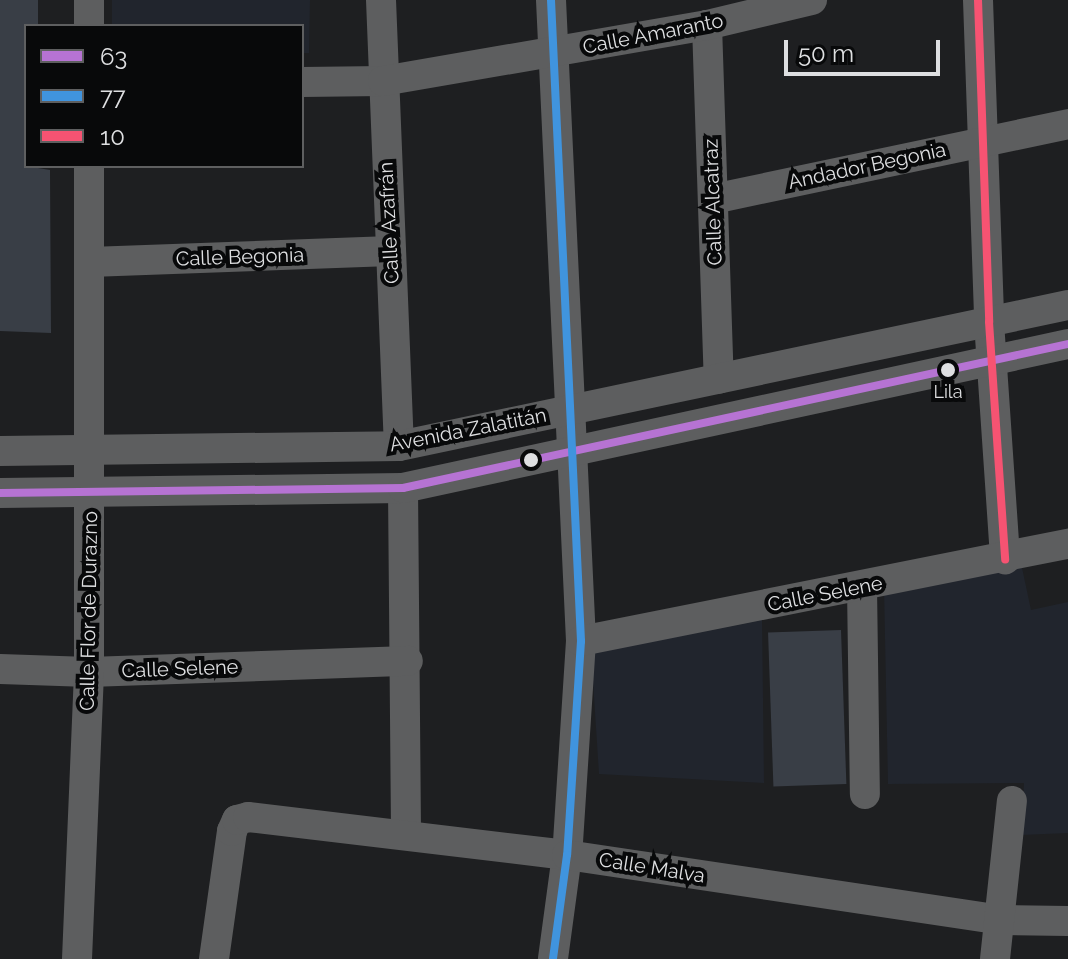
<!DOCTYPE html>
<meta charset="utf-8">
<style>
body{margin:0}
#map{position:relative;width:1068px;height:959px;overflow:hidden;background:#1e1f21;font-family:Raleway,sans-serif}
div>[style]{position:absolute}
.built>*{inset:0;background:#21252d}
.building>*{inset:0;background:#393e46;transform-origin:0 0}
.minor>*{height:30px;margin:-15px;padding:0 15px;transform-origin:15px;border-radius:15px;background:#5d5e5f}
.bus-1>*{height:8px;margin:-4px;padding:0 4px;transform-origin:4px;border-radius:4px;background:#b673d3}
.bus-2>*{height:8px;margin:-4px;padding:0 4px;transform-origin:4px;border-radius:4px;background:#4094de}
.bus-3>*{height:8px;margin:-4px;padding:0 4px;transform-origin:4px;border-radius:4px;background:#f65372}
.dots>*{width:22px;height:22px;translate:-50% -50%;box-sizing:border-box;border:4px solid #08090a;border-radius:50%}
span{translate:-50% -50%;white-space:nowrap;text-align:center;line-height:1.15;-webkit-text-stroke:8px #08090a;paint-order:stroke}
.bus-label{font-size:18px;color:#dedfe1}
.street-label{font-size:20px;color:#dedfe1}
.legend{position:absolute;left:24px;top:24px;width:280px;height:144px;box-sizing:border-box;background:#08090a;border:2px solid #5e5f60;margin:0;padding:10px 14px;list-style:none;font-size:24px;color:#dedfe1}
.legend li{display:flex;align-items:center;gap:16px;height:40px}
.legend b{width:40px;border:2px solid #5e5f60}
.scale{position:absolute;left:784px;top:40px;width:156px;height:36px;box-sizing:border-box;border:4px solid #dedfe1;border-top:0;padding-left:10px;font-size:24px;line-height:28px;white-space:nowrap;color:#dedfe1;-webkit-text-stroke:6px #08090a;paint-order:stroke}
</style>
<div id="map">
<div class="built">
<i style="clip-path:polygon(112px 0,310px 0,309px 53px,302px 53px,302px 26px,112px 26px)"></i>
<i style="clip-path:polygon(1021px 563px,1031px 610px,1068px 602px,1068px 833px,1021px 835px,1024px 783px,888px 784px,884px 588px)"></i>
<i style="clip-path:polygon(762px 617px,764px 783px,599px 774px,591px 650px)"></i>
</div>
<div class="building">
<i style="clip-path:polygon(0 0,38px 0,38px 26px,26px 26px,26px 166px,50px 170px,51px 333px,0 331px)"></i>
<i style="left:841px;top:630px;width:154px;height:73px;rotate:88deg"></i>
</div>
<div class="minor">
<i style="left:89px;top:0;width:26px;rotate:90deg"></i>
<i style="left:381px;top:0;width:446px;rotate:87.7deg"></i>
<i style="left:551px;top:0;width:642px;rotate:87.32deg"></i>
<i style="left:581px;top:641px;width:214px;rotate:93.7deg"></i>
<i style="left:567px;top:855px;width:105px;rotate:97.7deg"></i>
<i style="left:978px;top:0;width:322px;rotate:88deg"></i>
<i style="left:989px;top:322px;width:238px;rotate:86.1deg"></i>
<i style="left:707px;top:25px;width:354px;rotate:88.1deg"></i>
<i style="left:302px;top:82px;width:81px;rotate:-0.7deg"></i>
<i style="left:383px;top:81px;width:329px;rotate:-9.8deg"></i>
<i style="left:707px;top:25px;width:108px;rotate:-13.4deg"></i>
<i style="left:713px;top:199px;width:363px;rotate:-11.9deg"></i>
<i style="left:90px;top:262px;width:301px;rotate:-2.1deg"></i>
<i style="left:0;top:451px;width:399px;rotate:-0.7deg"></i>
<i style="left:399px;top:446px;width:684px;rotate:-11.9deg"></i>
<i style="left:403px;top:488px;width:347px;rotate:89.5deg"></i>
<i style="left:0;top:493px;width:403px;rotate:-0.7deg"></i>
<i style="left:403px;top:488px;width:680px;rotate:-12.22deg"></i>
<i style="left:862px;top:587px;width:207px;rotate:89.2deg"></i>
<i style="left:581px;top:641px;width:497px;rotate:-11.3deg"></i>
<i style="left:0;top:669px;width:89px;rotate:1.9deg"></i>
<i style="left:89px;top:672px;width:319px;rotate:-2deg"></i>
<i style="left:77px;top:959px;width:287px;rotate:-87.6deg"></i>
<i style="left:89px;top:672px;width:506px;rotate:-90deg"></i>
<i style="left:214px;top:959px;width:129px;rotate:-82deg"></i>
<i style="left:232px;top:831px;width:12px;rotate:-66deg"></i>
<i style="left:237px;top:820px;width:11px;rotate:-15deg"></i>
<i style="left:248px;top:817px;width:321px;rotate:6.8deg"></i>
<i style="left:567px;top:855px;width:438px;rotate:8.5deg"></i>
<i style="left:1000px;top:920px;width:68px;rotate:0.8deg"></i>
<i style="left:995px;top:959px;width:159px;rotate:-83.9deg"></i>
</div>
<div class="bus-1">
<i style="left:0;top:493px;width:403px;rotate:-0.7deg"></i>
<i style="left:403px;top:488px;width:680px;rotate:-12.22deg"></i>
</div>
<div class="bus-2">
<i style="left:551px;top:0;width:642px;rotate:87.32deg"></i>
<i style="left:581px;top:641px;width:214px;rotate:93.7deg"></i>
<i style="left:567px;top:855px;width:105px;rotate:97.7deg"></i>
</div>
<div class="bus-3">
<i style="left:978px;top:0;width:322px;rotate:88deg"></i>
<i style="left:989px;top:322px;width:238px;rotate:86.1deg"></i>
</div>
<div class="dots">
<i style="left:948px;top:370px;background:#dedfe1"></i>
<i style="left:531px;top:460px;background:#dedfe1"></i>
</div>
<div class="bus-label">
<span style="left:948px;top:392px">Lila</span>
</div>
<div class="street-label">
<span style="left:653px;top:34px;rotate:-11deg">Calle Amaranto</span>
<span style="left:867px;top:166px;rotate:-12deg">Andador Begonia</span>
<span style="left:713px;top:202px;rotate:-92deg">Calle Alcatraz</span>
<span style="left:389px;top:223px;rotate:-93deg">Calle Azafrán</span>
<span style="left:240px;top:257px;rotate:-2deg">Calle Begonia</span>
<span style="left:468px;top:430px;rotate:-11deg">Avenida Zalatitán</span>
<span style="left:825px;top:594px;rotate:-11deg">Calle Selene</span>
<span style="left:89px;top:611px;rotate:-89deg">Calle Flor de Durazno</span>
<span style="left:180px;top:669px;rotate:-2deg">Calle Selene</span>
<span style="left:652px;top:868px;rotate:9deg">Calle Malva</span>
</div>
<ul class="legend">
<li><b style="height:10px;background:#b673d3"></b>63</li>
<li><b style="height:10px;background:#4094de"></b>77</li>
<li><b style="height:10px;background:#f65372"></b>10</li>
</ul>
<div class="scale">50 m</div>
</div>
